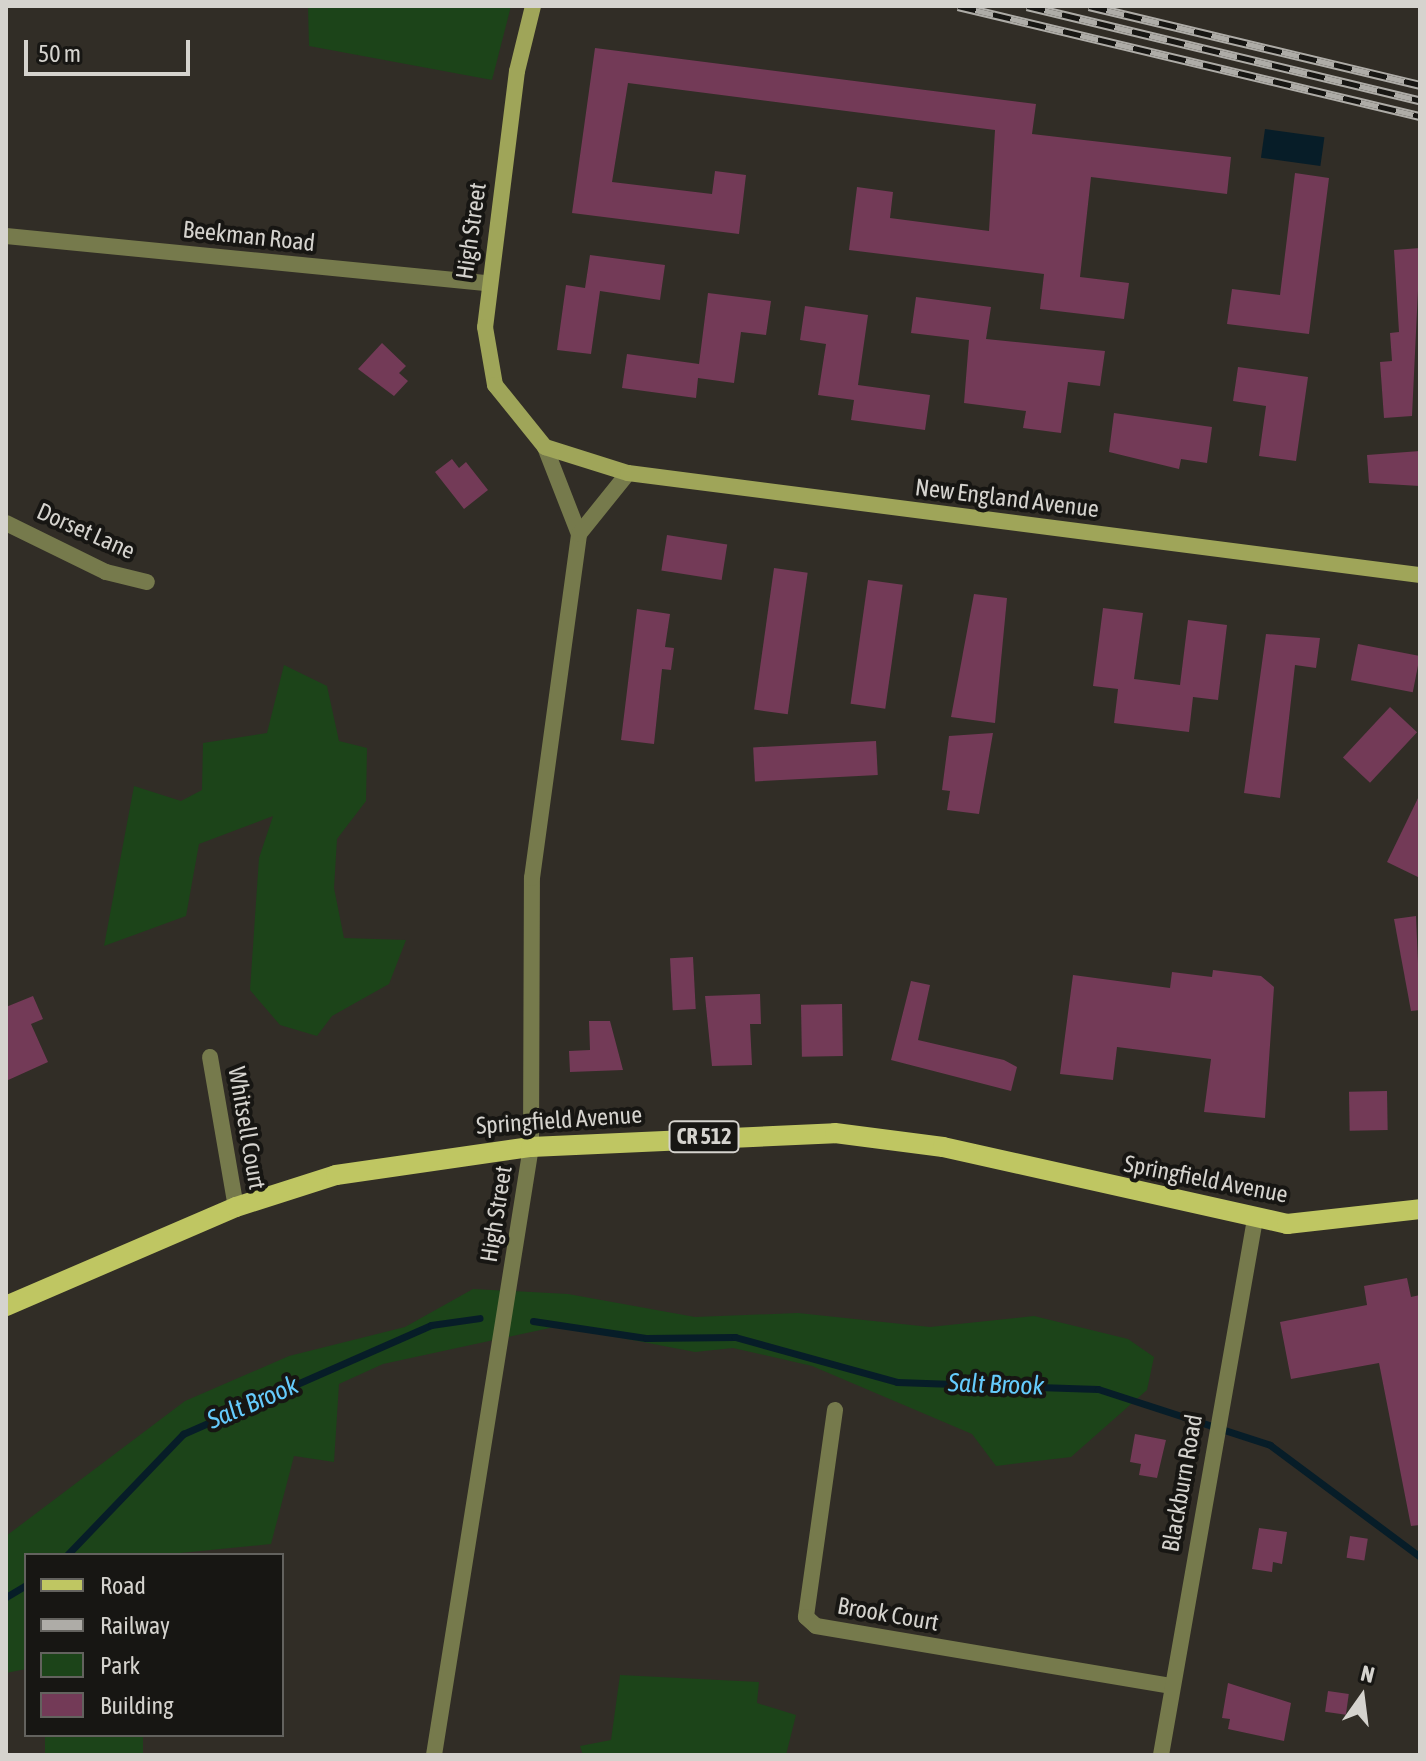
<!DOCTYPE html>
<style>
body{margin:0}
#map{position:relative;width:1426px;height:1761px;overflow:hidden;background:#312d26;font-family:"Asap Condensed",sans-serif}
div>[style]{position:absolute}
.green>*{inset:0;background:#1c4419;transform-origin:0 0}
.water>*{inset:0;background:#071d28;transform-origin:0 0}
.stream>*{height:7px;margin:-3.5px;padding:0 3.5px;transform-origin:3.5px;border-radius:3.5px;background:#071d28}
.building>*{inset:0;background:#733a57;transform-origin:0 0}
.street>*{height:16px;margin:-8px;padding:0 8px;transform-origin:8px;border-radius:8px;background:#767a4c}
.secondary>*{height:16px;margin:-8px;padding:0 8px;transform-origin:8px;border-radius:8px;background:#9fa559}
.primary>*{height:20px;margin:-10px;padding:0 10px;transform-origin:10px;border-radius:10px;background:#bfc662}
.rail>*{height:9px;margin-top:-4.5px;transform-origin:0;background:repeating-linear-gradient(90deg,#171613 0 18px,#aeaca7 0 36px);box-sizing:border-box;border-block:2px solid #aeaca7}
span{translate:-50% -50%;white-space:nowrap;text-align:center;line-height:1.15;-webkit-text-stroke:8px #171613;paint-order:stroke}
.shield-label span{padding:2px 6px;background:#171613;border:2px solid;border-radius:6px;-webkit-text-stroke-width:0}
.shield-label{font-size:22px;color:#d5d3ce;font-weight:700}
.street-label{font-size:24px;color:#d5d3ce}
.water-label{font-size:26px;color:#65cbfc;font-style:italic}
.frame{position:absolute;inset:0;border:8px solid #d5d3ce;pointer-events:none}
.legend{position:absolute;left:24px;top:1553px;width:260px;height:184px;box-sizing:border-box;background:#171613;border:2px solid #63625e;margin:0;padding:10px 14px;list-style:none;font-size:24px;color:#d5d3ce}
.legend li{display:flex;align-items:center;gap:16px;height:40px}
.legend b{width:40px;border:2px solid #63625e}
.north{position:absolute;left:1322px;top:1657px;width:80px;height:80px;-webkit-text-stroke:6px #171613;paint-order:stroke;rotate:14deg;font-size:22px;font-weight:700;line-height:32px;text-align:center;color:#d5d3ce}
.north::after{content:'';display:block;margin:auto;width:28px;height:36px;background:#d5d3ce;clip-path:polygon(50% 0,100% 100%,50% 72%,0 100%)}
.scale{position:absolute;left:24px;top:40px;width:166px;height:36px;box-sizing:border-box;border:4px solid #d5d3ce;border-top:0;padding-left:10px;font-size:24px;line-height:28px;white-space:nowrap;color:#d5d3ce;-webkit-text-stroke:6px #171613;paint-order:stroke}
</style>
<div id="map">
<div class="green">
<i style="clip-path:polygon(308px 6px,511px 6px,492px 80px,309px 46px)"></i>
<i style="clip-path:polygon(284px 665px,327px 686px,339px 741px,367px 748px,366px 801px,337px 839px,334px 888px,344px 938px,406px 940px,389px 984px,332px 1016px,317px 1036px,280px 1025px,250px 990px,259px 858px,273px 816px,199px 844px,186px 916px,104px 946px,134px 786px,181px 801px,202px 790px,203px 743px,267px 733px)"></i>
<i style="clip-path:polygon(473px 1289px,568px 1294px,695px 1317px,798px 1313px,930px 1327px,1034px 1316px,1128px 1339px,1154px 1357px,1147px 1390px,1071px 1457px,996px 1466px,972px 1434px,812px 1366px,733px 1348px,695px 1352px,559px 1326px,383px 1364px,339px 1384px,334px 1462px,294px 1456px,271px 1544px,160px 1555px,26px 1555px,26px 1669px,6px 1673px,6px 1536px,185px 1401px,289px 1356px,405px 1327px)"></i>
<i style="clip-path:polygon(620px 1675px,759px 1682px,757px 1703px,796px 1715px,786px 1755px,583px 1755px,580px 1746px,611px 1740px)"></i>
<i style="left:45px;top:1735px;width:98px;height:20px"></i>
</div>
<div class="water">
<i style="left:1265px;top:129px;width:60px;height:29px;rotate:8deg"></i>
</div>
<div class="stream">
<i style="left:533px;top:1321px;width:114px;rotate:8.6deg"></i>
<i style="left:646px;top:1338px;width:89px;rotate:-0.6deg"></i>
<i style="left:735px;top:1337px;width:168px;rotate:15.5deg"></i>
<i style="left:897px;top:1382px;width:201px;rotate:2deg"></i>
<i style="left:1098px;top:1389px;width:181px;rotate:18deg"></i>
<i style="left:1270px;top:1445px;width:187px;rotate:36.7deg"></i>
<i style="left:67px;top:1555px;width:168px;rotate:-46.2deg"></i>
<i style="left:183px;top:1434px;width:271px;rotate:-23.7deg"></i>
<i style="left:431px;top:1325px;width:49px;rotate:-8.1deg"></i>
<i style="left:6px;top:1597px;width:23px;rotate:-31deg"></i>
</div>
<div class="building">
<i style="clip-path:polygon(595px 48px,1036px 104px,1032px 134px,1231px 157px,1227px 194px,1091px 177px,1080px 277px,1129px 283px,1124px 319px,1040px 309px,1044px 274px,849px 250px,857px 187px,893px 192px,890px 218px,989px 231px,995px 130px,628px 83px,612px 182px,712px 194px,715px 171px,746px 175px,739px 234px,572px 213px)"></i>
<i style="clip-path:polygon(1295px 173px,1329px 178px,1309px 334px,1227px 324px,1232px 289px,1280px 295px)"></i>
<i style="clip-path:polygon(1420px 248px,1412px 416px,1384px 418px,1380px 362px,1392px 361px,1390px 333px,1399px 332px,1394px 250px)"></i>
<i style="clip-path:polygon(590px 255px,665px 265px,660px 300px,600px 291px,591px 354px,557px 350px,566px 285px,585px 288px)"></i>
<i style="clip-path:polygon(708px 293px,771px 301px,766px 335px,741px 332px,734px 383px,698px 378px,696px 398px,622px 388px,627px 354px,699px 364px)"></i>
<i style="clip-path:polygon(916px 297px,991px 307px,986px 339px,1105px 351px,1100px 386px,1068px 382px,1061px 433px,1023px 428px,1026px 411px,964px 403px,969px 340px,911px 333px)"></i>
<i style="clip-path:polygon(805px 306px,868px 315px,858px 385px,930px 395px,925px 430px,851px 420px,854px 400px,818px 395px,826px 344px,800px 340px)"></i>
<i style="clip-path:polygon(382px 343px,406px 366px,399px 373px,408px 381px,394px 396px,358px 369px)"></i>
<i style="clip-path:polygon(1238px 367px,1308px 377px,1296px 461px,1259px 456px,1266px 406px,1233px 401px)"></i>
<i style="clip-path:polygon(1114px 413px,1212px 427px,1207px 463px,1181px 459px,1179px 469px,1109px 452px)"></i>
<i style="clip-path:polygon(1420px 451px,1420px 486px,1369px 483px,1367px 455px)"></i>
<i style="clip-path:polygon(452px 459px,459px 468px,466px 462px,488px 490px,464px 509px,435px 472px)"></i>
<i style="left:667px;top:535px;width:61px;height:36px;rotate:9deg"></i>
<i style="left:774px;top:568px;width:34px;height:143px;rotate:8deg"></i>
<i style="left:868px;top:580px;width:35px;height:125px;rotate:8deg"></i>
<i style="clip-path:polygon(974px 594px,1007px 598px,995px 723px,951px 717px)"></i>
<i style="clip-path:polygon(1103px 608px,1143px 613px,1134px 679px,1180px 685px,1188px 620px,1227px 625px,1218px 700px,1193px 697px,1189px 732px,1114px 723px,1118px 689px,1093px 686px)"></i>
<i style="clip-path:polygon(637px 609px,670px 614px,665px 647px,674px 648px,671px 670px,662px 669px,654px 744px,621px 740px)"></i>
<i style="clip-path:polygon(1266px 634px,1320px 638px,1316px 668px,1295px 665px,1280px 798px,1244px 793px)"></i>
<i style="left:1358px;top:644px;width:63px;height:37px;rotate:11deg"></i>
<i style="left:1390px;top:707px;width:37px;height:69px;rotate:43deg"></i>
<i style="clip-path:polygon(993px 733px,979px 814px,947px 810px,950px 791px,942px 790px,949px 736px)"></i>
<i style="left:876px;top:741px;width:34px;height:123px;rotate:87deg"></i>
<i style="clip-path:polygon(1420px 794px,1420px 878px,1387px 862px)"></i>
<i style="clip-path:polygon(1416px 916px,1420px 1010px,1411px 1011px,1394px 919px)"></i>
<i style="left:693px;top:957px;width:52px;height:23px;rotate:87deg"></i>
<i style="clip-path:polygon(1213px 970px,1261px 976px,1274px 987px,1265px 1118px,1204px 1112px,1211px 1059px,1117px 1047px,1113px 1080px,1060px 1074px,1073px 975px,1170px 988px,1172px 972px,1212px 977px)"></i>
<i style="clip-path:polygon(911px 981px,930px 985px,918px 1040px,1004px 1060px,1017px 1067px,1011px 1091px,891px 1060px)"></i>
<i style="clip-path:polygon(760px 994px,761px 1024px,750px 1024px,752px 1065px,712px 1066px,705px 996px)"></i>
<i style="clip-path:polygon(33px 996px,43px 1019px,31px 1024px,48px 1062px,6px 1081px,6px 1007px)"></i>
<i style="left:842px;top:1004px;width:52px;height:41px;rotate:89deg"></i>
<i style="clip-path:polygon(589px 1021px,610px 1021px,623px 1070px,570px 1072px,569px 1051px,590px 1050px)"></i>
<i style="left:1387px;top:1091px;width:39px;height:38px;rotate:89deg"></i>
<i style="clip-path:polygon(1407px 1278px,1411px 1297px,1420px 1295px,1420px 1525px,1411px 1526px,1379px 1363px,1291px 1379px,1280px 1322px,1367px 1305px,1364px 1286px)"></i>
<i style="clip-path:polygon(1135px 1434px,1166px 1440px,1157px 1478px,1139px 1475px,1141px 1464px,1130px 1462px)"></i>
<i style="clip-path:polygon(1259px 1528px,1287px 1532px,1282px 1564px,1273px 1562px,1272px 1572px,1252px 1569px)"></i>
<i style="left:1350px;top:1536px;width:18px;height:22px;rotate:9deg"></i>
<i style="clip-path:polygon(1228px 1683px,1291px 1703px,1284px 1741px,1228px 1729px,1230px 1719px,1222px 1718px)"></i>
<i style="left:1328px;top:1691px;width:21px;height:21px;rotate:8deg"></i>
</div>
<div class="street">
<i style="left:6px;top:236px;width:484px;rotate:5.6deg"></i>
<i style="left:545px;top:447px;width:93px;rotate:68.7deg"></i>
<i style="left:6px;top:523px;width:111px;rotate:26.1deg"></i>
<i style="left:106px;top:572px;width:42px;rotate:13.7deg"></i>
<i style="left:210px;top:1057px;width:152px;rotate:80.2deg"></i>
<i style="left:835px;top:1410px;width:209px;rotate:98deg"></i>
<i style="left:806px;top:1617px;width:13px;rotate:42deg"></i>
<i style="left:816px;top:1626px;width:361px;rotate:9.6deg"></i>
<i style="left:434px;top:1755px;width:616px;rotate:-80.94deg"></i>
<i style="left:531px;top:1147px;width:269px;rotate:-89.8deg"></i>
<i style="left:532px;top:878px;width:347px;rotate:-82.2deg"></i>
<i style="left:579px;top:534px;width:78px;rotate:-51.2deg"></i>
<i style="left:1161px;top:1755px;width:544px;rotate:-80.05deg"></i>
</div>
<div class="secondary">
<i style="left:533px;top:6px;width:67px;rotate:103.8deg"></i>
<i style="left:517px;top:71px;width:258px;rotate:97.1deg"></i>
<i style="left:485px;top:327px;width:59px;rotate:80.2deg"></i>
<i style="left:495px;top:385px;width:80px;rotate:51.1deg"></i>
<i style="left:545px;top:447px;width:87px;rotate:17.4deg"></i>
<i style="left:628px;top:473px;width:799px;rotate:7.34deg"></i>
</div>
<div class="primary">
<i style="left:6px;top:1306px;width:250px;rotate:-23.3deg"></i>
<i style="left:236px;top:1207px;width:105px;rotate:-17.7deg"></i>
<i style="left:336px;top:1175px;width:197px;rotate:-8.2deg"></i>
<i style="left:531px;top:1147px;width:304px;rotate:-2.6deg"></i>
<i style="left:835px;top:1133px;width:109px;rotate:7.4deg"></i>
<i style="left:943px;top:1147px;width:353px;rotate:12.6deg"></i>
<i style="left:1287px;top:1224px;width:134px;rotate:-6.4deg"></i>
</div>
<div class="rail">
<i style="left:958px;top:6px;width:475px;rotate:13.4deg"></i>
<i style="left:1027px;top:6px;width:404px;rotate:13.5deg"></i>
<i style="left:1089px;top:6px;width:340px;rotate:13.4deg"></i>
</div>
<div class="shield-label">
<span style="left:704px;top:1137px">CR 512</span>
</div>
<div class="street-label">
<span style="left:471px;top:231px;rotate:-82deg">High Street</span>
<span style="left:249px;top:236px;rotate:6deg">Beekman Road</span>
<span style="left:1007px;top:498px;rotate:7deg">New England Avenue</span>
<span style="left:86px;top:531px;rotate:24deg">Dorset Lane</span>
<span style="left:559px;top:1120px;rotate:-4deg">Springfield Avenue</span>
<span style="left:247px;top:1128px;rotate:80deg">Whitsell Court</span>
<span style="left:1206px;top:1179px;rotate:11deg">Springfield Avenue</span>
<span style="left:496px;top:1214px;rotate:-81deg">High Street</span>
<span style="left:1182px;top:1483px;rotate:-80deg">Blackburn Road</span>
<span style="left:888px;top:1614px;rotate:10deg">Brook Court</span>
</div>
<div class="water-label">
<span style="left:996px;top:1385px;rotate:2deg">Salt Brook</span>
<span style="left:253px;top:1403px;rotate:-23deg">Salt Brook</span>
</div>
<div class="frame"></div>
<ul class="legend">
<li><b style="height:10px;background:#bfc662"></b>Road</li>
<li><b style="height:10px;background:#aeaca7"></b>Railway</li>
<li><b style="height:22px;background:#1c4419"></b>Park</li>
<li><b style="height:22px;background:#733a57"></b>Building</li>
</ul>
<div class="north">N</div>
<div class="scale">50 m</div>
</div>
